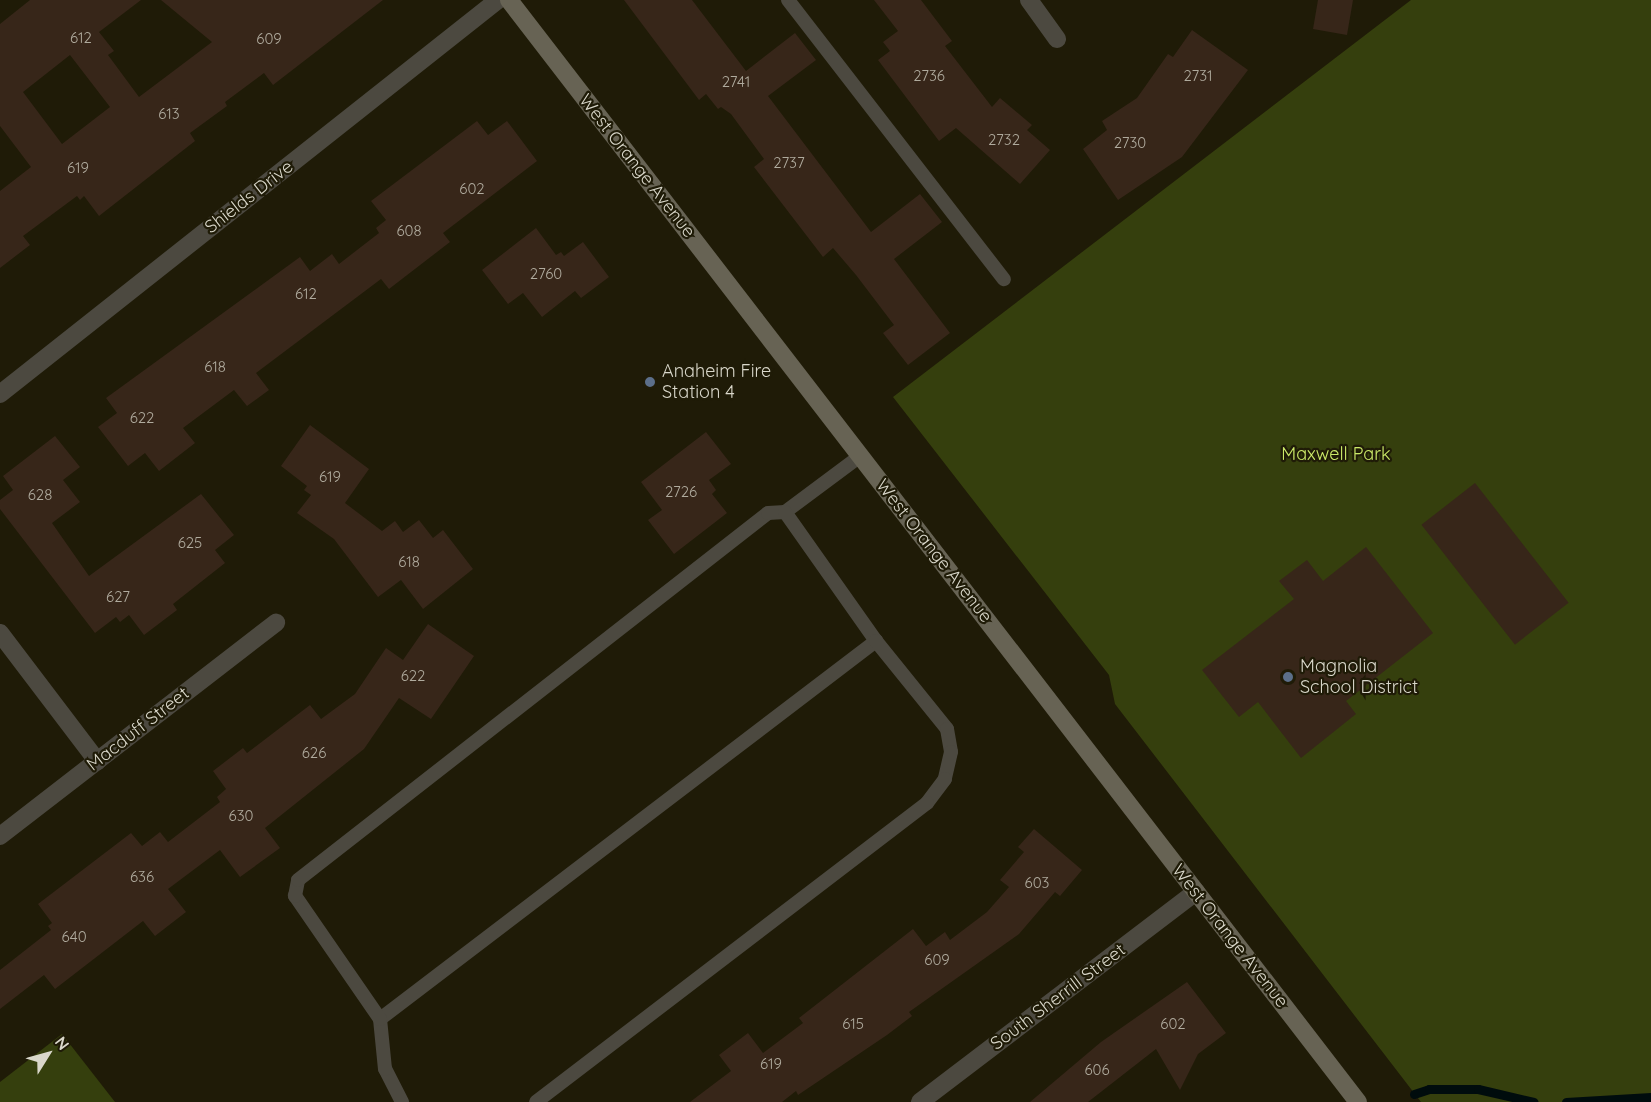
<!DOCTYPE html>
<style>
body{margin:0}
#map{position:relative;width:1651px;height:1102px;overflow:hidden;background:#1f1b07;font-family:Quicksand,sans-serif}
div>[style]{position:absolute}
.green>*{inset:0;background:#353f0d}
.stream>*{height:9px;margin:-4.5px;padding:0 4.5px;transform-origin:4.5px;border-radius:4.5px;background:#000c0d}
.building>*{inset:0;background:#372619;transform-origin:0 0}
.lane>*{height:14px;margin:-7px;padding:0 7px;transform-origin:7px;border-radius:7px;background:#4c4940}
.street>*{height:18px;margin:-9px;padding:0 9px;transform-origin:9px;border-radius:9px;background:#4c4940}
.secondary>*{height:18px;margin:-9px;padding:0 9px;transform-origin:9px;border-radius:9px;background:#676354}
.dots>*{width:16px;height:16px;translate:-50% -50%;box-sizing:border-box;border:3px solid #1f1b07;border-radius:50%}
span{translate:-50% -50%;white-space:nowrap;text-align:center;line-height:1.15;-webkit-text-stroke:4.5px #1f1b07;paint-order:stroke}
.number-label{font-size:15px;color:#b0ab9e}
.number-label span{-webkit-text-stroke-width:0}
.street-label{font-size:18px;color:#d9d7ca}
.poi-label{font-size:18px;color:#d9d7ca}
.left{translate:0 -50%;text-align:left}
.park-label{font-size:18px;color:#cbe968}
.north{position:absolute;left:18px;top:1024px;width:60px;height:60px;-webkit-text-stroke:4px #1f1b07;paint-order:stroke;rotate:53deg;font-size:16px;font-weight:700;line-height:24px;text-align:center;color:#d9d7ca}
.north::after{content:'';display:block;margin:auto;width:21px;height:27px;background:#d9d7ca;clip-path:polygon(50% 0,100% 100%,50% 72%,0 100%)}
</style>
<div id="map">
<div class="green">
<i style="clip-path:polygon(1411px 0,1651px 0,1651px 1102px,1421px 1102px,1115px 704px,1109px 675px,893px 397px)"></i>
<i style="clip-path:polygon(62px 1034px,115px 1102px,0 1102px,0 1082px)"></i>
</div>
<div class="stream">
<i style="left:1414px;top:1094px;width:16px;rotate:-18deg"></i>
<i style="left:1429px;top:1089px;width:49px"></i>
<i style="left:1478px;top:1089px;width:57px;rotate:13.1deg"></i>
<i style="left:1566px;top:1102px;width:85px;rotate:-3.4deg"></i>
</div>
<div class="building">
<i style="clip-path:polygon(evenodd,30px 0,141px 0,99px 32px,114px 51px,108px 55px,139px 97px,212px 42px,161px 0,383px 0,273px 85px,264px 73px,225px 102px,227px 106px,190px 133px,195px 141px,99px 216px,84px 196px,80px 200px,77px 196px,23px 236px,30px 245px,0 268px,0 191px,31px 167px,0 126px,0 24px,30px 0,70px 55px,110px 107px,62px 144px,23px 92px,70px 55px)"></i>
<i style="clip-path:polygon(624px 0,692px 0,746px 71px,795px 33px,816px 60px,768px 96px,871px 232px,920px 194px,942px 222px,894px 259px,950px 333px,908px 365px,883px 333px,894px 325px,856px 275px,833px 248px,823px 257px,754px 167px,764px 159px,731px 114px,721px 107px,718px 109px,706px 94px,699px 100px)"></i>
<i style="clip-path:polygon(874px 0,921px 0,952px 41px,945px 46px,992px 107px,1000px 98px,1032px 125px,1027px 130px,1050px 150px,1020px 184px,956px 128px,939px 141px,878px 60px,890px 51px,883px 42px,898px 31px)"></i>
<i style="clip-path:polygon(1318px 0,1353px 0,1347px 35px,1313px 29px)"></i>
<i style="clip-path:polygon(1192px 30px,1248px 70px,1182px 157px,1118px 200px,1083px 149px,1107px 130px,1102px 121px,1137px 98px,1168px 54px,1173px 57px)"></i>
<i style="clip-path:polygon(477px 121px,488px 135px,507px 121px,537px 161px,443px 233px,450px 242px,389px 289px,381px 279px,256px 373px,269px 390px,247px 406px,234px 390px,183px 428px,195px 443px,159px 471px,145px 453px,128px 466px,98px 427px,117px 413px,106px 398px,300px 257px,310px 271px,332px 254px,339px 264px,379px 233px,376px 228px,386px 220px,371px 201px)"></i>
<i style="clip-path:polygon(536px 228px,556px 255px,561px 252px,564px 256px,583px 242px,609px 277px,581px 298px,575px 291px,542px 317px,523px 293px,508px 304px,482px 270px)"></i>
<i style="clip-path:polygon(310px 425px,369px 469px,345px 503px,382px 531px,395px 521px,403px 532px,419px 520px,433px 538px,443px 530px,473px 569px,423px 609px,401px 580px,378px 597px,334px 539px,297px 513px,311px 495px,304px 490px,307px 486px,281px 466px)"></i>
<i style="clip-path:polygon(706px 432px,731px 464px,709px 480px,716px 490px,712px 494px,727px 513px,674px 554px,648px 520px,662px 510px,641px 482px)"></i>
<i style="clip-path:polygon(55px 436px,80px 467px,63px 480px,80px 502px,52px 523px,89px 576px,201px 494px,234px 535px,215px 550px,225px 563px,173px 604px,177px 610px,144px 635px,129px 615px,120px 622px,116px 617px,95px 633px,0 509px,0 500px,13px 490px,3px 476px)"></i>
<i style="left:1475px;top:483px;width:152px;height:68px;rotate:52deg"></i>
<i style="clip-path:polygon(1366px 547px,1433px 633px,1346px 701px,1356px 714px,1301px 758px,1258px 702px,1239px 717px,1202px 670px,1294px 599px,1279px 581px,1307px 560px,1323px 581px)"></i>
<i style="clip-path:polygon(428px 624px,474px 656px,431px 719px,399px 698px,364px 749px,265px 828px,280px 848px,240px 877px,220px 850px,168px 889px,186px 912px,155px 936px,143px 921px,55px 989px,44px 975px,0 1009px,0 970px,51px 930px,48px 926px,52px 923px,38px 904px,131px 833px,142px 846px,160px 832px,168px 842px,220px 802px,217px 797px,226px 789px,213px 771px,243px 748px,247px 753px,310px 705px,321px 719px,355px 694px,386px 648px,403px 660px)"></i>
<i style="clip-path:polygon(1034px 829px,1082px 870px,1060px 896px,1055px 892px,1019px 934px,909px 1012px,912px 1016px,887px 1035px,798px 1095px,796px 1091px,782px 1102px,690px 1102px,731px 1071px,719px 1055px,748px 1033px,763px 1053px,803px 1023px,799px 1018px,913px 929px,926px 946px,945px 932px,950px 940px,987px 912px,1009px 887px,1000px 880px,1024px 852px,1018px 847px)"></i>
<i style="clip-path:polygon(1187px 982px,1226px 1033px,1198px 1054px,1180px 1090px,1156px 1049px,1088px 1102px,1030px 1102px,1101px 1042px)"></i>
</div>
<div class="lane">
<i style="left:788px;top:0;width:353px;rotate:52.3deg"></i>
<i style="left:785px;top:512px;width:94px;rotate:-36.7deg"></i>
<i style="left:380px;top:1019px;width:624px;rotate:-37.31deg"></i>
<i style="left:402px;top:1102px;width:37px;rotate:-117deg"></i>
<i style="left:385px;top:1069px;width:50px;rotate:-95.7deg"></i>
<i style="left:380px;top:1019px;width:150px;rotate:-124.6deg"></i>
<i style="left:295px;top:896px;width:16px;rotate:-79deg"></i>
<i style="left:298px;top:880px;width:596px;rotate:-37.98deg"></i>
<i style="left:768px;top:513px;width:17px;rotate:-3deg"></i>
<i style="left:785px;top:512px;width:158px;rotate:54.8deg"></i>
<i style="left:876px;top:641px;width:113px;rotate:51.1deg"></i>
<i style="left:947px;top:729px;width:23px;rotate:80deg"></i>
<i style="left:951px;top:752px;width:28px;rotate:103deg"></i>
<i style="left:945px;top:779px;width:30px;rotate:127deg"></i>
<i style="left:927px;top:803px;width:492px;rotate:142.6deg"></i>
</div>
<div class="street">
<i style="left:1029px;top:0;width:48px;rotate:54.3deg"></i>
<i style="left:0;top:394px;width:635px;rotate:-38.35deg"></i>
<i style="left:0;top:633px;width:161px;rotate:52.8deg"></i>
<i style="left:0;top:836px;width:349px;rotate:-37.7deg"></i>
<i style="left:920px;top:1102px;width:347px;rotate:-37.3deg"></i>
</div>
<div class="secondary">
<i style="left:509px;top:0;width:1391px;rotate:52.39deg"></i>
</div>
<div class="dots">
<i style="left:650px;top:382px;background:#5c6f8a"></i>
<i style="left:1288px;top:677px;background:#5c6f8a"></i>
</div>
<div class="number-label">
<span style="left:81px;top:38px">612</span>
<span style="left:269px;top:39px">609</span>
<span style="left:929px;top:76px">2736</span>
<span style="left:1198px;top:76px">2731</span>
<span style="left:736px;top:82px">2741</span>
<span style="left:169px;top:114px">613</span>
<span style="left:1004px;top:140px">2732</span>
<span style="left:1130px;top:143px">2730</span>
<span style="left:789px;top:163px">2737</span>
<span style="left:78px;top:168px">619</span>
<span style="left:472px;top:189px">602</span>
<span style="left:409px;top:231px">608</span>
<span style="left:546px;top:274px">2760</span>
<span style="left:306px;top:294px">612</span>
<span style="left:215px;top:367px">618</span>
<span style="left:142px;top:418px">622</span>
<span style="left:330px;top:477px">619</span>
<span style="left:681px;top:492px">2726</span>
<span style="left:40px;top:495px">628</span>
<span style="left:190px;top:543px">625</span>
<span style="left:409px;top:562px">618</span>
<span style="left:118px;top:597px">627</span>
<span style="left:413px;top:676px">622</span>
<span style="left:314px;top:753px">626</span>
<span style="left:241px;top:816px">630</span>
<span style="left:142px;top:877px">636</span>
<span style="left:1037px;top:883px">603</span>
<span style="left:74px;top:937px">640</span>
<span style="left:937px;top:960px">609</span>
<span style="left:853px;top:1024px">615</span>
<span style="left:1173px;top:1024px">602</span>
<span style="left:771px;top:1064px">619</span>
<span style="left:1097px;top:1070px">606</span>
</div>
<div class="street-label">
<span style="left:637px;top:166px;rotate:52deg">West Orange Avenue</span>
<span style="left:249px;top:197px;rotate:-38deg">Shields Drive</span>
<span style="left:934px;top:551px;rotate:52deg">West Orange Avenue</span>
<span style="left:138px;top:729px;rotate:-38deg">Macduff Street</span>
<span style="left:1230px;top:936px;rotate:52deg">West Orange Avenue</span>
<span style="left:1058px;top:997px;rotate:-37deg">South Sherrill Street</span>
</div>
<div class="poi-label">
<span class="left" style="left:662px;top:382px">Anaheim Fire<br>Station 4</span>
<span class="left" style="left:1300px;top:677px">Magnolia<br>School District</span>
</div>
<div class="park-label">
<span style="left:1336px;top:454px">Maxwell Park</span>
</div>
<div class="north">N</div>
</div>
